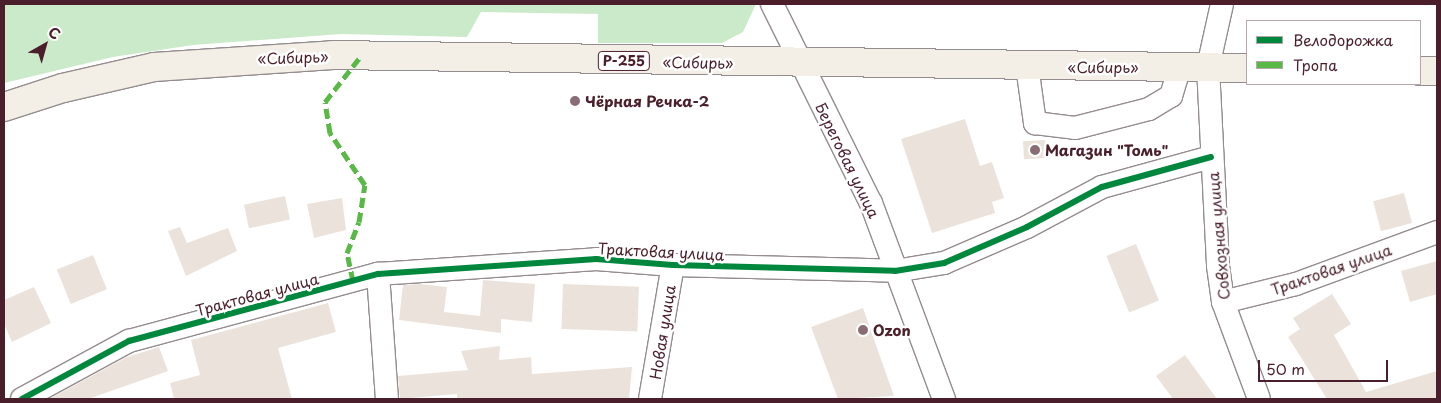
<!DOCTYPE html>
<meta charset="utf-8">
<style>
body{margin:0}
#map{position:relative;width:1441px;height:403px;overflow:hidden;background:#fff;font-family:"Playpen Sans",sans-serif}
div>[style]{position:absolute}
.green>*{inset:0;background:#cbeac9}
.building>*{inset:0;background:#ebe3db;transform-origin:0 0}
.roads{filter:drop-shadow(1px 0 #948c8e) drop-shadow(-1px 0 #948c8e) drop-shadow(0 1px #948c8e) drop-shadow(0 -1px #948c8e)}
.minor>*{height:22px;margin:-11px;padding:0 11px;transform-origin:11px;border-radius:11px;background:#fff}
.highway>*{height:28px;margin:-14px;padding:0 14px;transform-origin:14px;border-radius:14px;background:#f3efe7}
.quiet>*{height:5px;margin-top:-2.5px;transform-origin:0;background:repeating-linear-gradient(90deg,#58b947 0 10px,transparent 0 15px)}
.cycleway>*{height:6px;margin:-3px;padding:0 3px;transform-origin:3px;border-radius:3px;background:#00873e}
.dots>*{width:14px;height:14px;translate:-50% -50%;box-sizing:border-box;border:2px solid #fff;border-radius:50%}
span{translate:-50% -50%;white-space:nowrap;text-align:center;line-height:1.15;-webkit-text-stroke:5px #fff;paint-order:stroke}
.shield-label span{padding:1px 4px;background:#fff;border:1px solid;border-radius:4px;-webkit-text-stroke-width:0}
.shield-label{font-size:14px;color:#4a1f2b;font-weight:700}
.street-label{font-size:15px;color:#4a1f2b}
.poi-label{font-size:15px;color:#4a1f2b;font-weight:700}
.left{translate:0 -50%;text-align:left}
.frame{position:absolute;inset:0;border:5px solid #4a1f2b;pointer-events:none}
.legend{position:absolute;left:1246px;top:20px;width:175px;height:65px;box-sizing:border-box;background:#fff;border:1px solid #b7a5aa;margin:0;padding:6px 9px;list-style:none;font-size:15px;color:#4a1f2b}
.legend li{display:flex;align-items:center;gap:10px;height:25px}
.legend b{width:25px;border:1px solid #b7a5aa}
.north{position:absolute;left:20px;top:20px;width:50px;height:50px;-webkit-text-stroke:4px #fff;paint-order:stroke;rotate:38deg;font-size:14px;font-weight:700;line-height:20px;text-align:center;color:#4a1f2b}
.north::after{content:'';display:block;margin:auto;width:18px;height:22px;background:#4a1f2b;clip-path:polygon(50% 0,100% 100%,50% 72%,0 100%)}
.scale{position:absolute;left:1258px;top:360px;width:130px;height:22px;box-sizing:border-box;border:2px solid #4a1f2b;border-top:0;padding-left:6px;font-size:15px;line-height:18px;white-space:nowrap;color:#4a1f2b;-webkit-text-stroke:4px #fff;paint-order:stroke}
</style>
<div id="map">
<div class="green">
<i style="clip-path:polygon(4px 4px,756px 4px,743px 32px,722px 43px,598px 43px,598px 14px,481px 12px,467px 37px,341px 34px,193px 45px,113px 57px,4px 83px)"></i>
</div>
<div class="building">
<i style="clip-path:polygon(965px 119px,980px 166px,992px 162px,1004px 198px,992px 202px,995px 213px,932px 233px,901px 139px)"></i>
<i style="left:1045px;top:140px;width:18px;height:22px;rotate:87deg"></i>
<i style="left:1404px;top:193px;width:31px;height:32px;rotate:75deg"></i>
<i style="left:285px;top:196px;width:24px;height:42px;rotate:78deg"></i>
<i style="clip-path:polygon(342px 198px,346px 230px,314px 238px,307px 204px)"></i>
<i style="clip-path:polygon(180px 227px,187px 243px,228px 228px,237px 251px,186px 276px,168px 231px)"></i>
<i style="left:1136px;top:244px;width:61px;height:32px;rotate:68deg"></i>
<i style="left:93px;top:255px;width:37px;height:39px;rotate:68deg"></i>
<i style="clip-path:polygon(1437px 261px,1437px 294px,1410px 302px,1401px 271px)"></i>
<i style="clip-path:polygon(483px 280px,535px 284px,532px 322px,501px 319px,501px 333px,399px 320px,403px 285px,420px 284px,447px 287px,444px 312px,480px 316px)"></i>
<i style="left:563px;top:284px;width:76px;height:45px;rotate:2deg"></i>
<i style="clip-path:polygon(34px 287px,51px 323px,12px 342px,4px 324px,4px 300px)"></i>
<i style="clip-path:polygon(1332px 294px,1351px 324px,1334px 335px,1366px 392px,1437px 371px,1437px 399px,1327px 399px,1288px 337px,1300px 329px,1293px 318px)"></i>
<i style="clip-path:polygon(328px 303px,336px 332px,278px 348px,292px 399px,174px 399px,170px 383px,200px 375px,191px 340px)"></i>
<i style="clip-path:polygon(863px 308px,894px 396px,838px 399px,811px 327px)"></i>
<i style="clip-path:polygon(500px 346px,499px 360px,531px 357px,532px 374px,632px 367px,629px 399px,457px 399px,457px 394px,400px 399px,398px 376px,468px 370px,461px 351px)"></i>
<i style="clip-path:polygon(159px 347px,168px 371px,88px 399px,49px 399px,127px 357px)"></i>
<i style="clip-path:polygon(1185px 355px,1217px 399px,1173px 399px,1156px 376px)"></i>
</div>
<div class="roads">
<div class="minor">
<i style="left:772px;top:4px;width:222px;rotate:63.6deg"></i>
<i style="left:871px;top:203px;width:209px;rotate:69.6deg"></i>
<i style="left:1222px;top:4px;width:65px;rotate:102.5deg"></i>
<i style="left:1208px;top:67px;width:199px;rotate:87.1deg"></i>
<i style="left:1218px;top:266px;width:36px;rotate:82deg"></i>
<i style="left:1223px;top:302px;width:103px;rotate:69.6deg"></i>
<i style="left:1027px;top:66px;width:58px;rotate:82deg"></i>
<i style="left:1035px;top:123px;width:40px;rotate:7.1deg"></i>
<i style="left:1075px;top:128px;width:76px;rotate:-14.4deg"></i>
<i style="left:1149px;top:109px;width:26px;rotate:-31deg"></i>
<i style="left:1171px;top:96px;width:30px;rotate:-73deg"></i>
<i style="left:378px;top:274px;width:125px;rotate:85.9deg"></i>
<i style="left:1223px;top:302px;width:75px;rotate:-13.9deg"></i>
<i style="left:1296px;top:284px;width:150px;rotate:-20.2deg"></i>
<i style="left:22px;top:399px;width:122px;rotate:-28.5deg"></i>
<i style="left:129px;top:341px;width:258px;rotate:-15.1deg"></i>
<i style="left:378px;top:274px;width:219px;rotate:-3.9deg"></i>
<i style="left:596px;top:259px;width:77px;rotate:4.5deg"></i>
<i style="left:673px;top:265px;width:222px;rotate:1.5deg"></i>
<i style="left:895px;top:271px;width:50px;rotate:-9.3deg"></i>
<i style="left:944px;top:263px;width:90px;rotate:-23.4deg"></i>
<i style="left:1027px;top:227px;width:85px;rotate:-28.1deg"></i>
<i style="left:1102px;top:187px;width:113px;rotate:-15.4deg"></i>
<i style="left:650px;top:399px;width:136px;rotate:-80.3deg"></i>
</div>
<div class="highway">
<i style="left:1420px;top:71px;width:17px"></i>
<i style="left:4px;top:107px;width:62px;rotate:-17.9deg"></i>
<i style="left:63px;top:88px;width:93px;rotate:-13deg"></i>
<i style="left:154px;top:67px;width:179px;rotate:-3.8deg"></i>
<i style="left:333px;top:55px;width:914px;rotate:0.81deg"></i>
</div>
</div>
<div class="quiet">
<i style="left:353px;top:281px;width:29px;rotate:-102deg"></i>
<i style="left:347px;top:253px;width:33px;rotate:-69deg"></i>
<i style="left:359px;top:222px;width:37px;rotate:-81deg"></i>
<i style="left:365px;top:185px;width:63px;rotate:-123.9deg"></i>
<i style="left:330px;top:133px;width:31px;rotate:-99deg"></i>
<i style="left:325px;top:102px;width:58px;rotate:-52deg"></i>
</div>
<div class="cycleway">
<i style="left:22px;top:399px;width:122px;rotate:-28.5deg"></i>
<i style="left:129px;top:341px;width:258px;rotate:-15.1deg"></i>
<i style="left:378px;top:274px;width:219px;rotate:-3.9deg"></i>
<i style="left:596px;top:259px;width:77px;rotate:4.5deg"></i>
<i style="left:673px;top:265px;width:222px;rotate:1.5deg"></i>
<i style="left:895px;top:271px;width:50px;rotate:-9.3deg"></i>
<i style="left:944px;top:263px;width:90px;rotate:-23.4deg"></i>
<i style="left:1027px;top:227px;width:85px;rotate:-28.1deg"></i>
<i style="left:1102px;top:187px;width:113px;rotate:-15.4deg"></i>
</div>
<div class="dots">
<i style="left:575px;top:101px;background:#896d75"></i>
<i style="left:1035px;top:150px;background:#896d75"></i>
<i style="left:863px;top:330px;background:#896d75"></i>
</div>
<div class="shield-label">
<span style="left:624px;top:61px">Р-255</span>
</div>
<div class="street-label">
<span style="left:293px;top:57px;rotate:-2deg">«Сибирь»</span>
<span style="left:698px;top:62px;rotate:1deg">«Сибирь»</span>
<span style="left:1103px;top:67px">«Сибирь»</span>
<span style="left:848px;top:160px;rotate:64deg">Береговая улица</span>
<span style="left:1218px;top:236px;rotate:-95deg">Совхозная улица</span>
<span style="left:661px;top:251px;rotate:3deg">Трактовая улица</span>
<span style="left:1331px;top:269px;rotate:-19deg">Трактовая улица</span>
<span style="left:257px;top:294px;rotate:-15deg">Трактовая улица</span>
<span style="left:662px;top:332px;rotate:-81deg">Новая улица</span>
</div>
<div class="poi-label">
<span class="left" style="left:585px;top:101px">Чёрная Речка-2</span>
<span class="left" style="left:1045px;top:150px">Магазин "Томь"</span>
<span class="left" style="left:873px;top:330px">Ozon</span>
</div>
<div class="frame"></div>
<ul class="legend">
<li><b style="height:6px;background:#00873e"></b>Велодорожка</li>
<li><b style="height:6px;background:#58b947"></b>Тропа</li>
</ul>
<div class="north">С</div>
<div class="scale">50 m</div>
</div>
